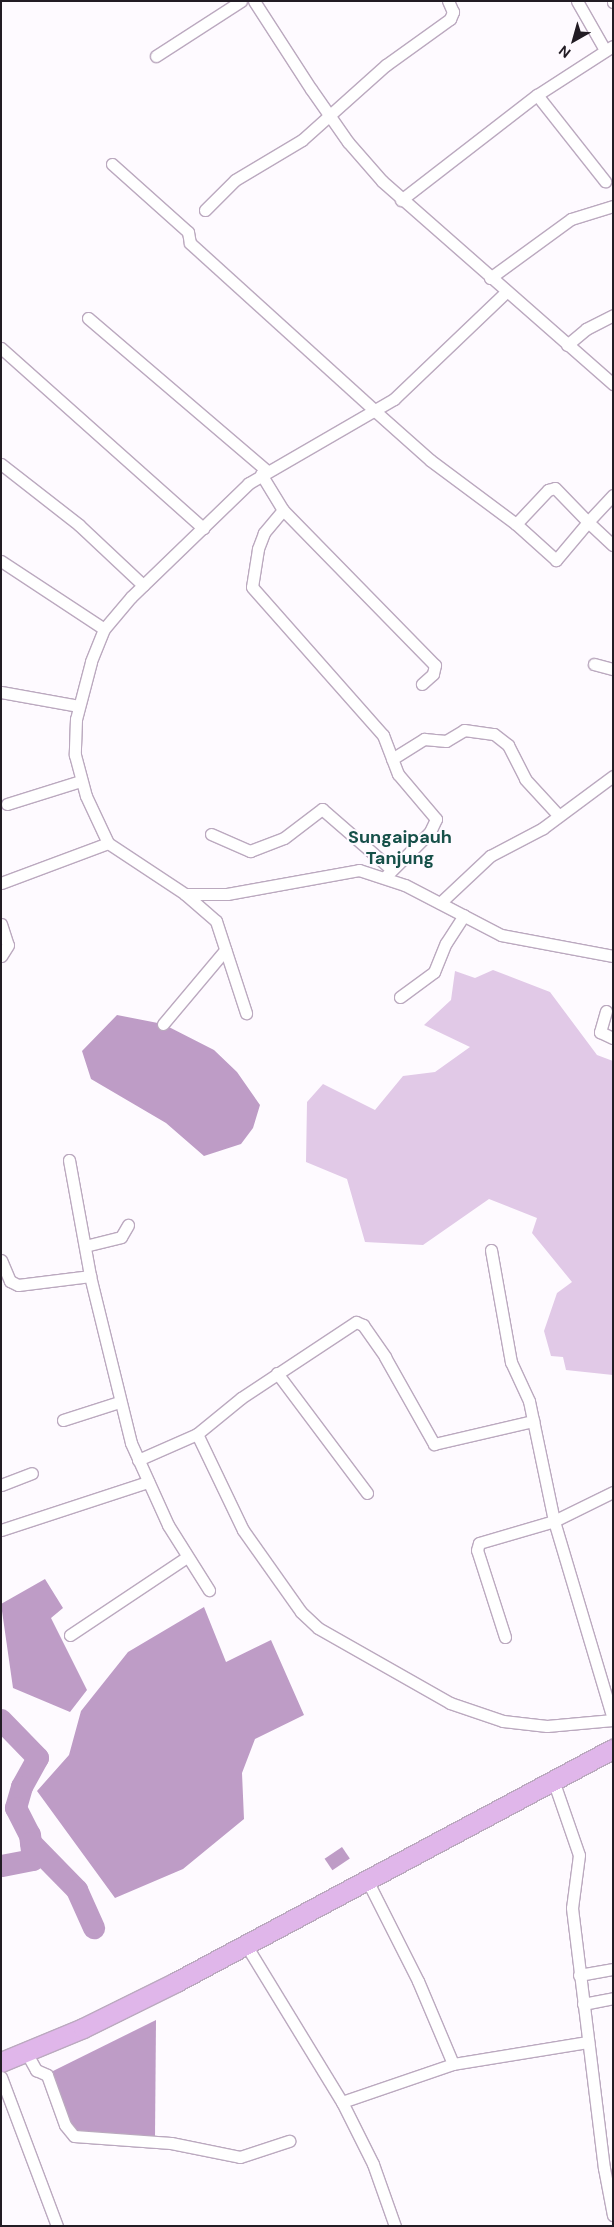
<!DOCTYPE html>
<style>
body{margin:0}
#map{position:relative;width:614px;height:2227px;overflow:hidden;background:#fefaff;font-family:"DM Sans",sans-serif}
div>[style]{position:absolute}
.green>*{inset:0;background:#e1c9e7}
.water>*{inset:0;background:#be9cc6;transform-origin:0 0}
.river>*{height:22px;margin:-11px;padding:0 11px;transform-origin:11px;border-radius:11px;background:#be9cc6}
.roads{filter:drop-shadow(1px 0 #bba9bf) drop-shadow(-1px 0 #bba9bf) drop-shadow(0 1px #bba9bf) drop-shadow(0 -1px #bba9bf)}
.minor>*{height:11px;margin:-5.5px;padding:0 5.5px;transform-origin:5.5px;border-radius:5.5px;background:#fff}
.trunk>*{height:19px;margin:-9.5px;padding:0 9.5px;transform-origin:9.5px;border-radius:9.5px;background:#e0b6ea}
span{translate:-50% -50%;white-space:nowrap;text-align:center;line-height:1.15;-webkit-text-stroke:4px #fefaff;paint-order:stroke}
.quarter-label{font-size:18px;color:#165049;font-weight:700}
.frame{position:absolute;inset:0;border:2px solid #221c24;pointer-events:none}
.north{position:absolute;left:549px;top:15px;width:50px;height:50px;-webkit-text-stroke:4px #fefaff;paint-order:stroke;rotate:218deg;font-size:14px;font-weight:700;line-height:20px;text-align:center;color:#221c24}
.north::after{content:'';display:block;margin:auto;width:18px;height:22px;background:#221c24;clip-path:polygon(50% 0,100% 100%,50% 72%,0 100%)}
</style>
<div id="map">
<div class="green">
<i style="clip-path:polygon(493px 970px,550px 992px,597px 1055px,613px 1061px,613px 1375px,566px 1370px,563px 1357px,551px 1356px,544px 1331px,557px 1293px,572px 1282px,532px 1233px,537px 1218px,489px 1199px,423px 1245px,365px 1242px,347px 1179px,306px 1162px,307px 1102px,323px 1084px,375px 1110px,403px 1076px,435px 1072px,470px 1047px,424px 1025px,451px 1000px,455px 971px,475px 978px)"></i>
</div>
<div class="water">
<i style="clip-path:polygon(117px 1015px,163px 1024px,214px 1050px,237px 1072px,260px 1105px,253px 1128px,241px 1144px,204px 1156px,166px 1123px,91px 1079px,82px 1051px)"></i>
<i style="clip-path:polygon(45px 1579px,63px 1608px,51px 1618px,87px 1690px,70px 1712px,13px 1688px,1px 1604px)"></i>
<i style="clip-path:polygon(204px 1607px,226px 1662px,271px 1640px,304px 1715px,255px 1739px,242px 1773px,244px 1819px,183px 1869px,115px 1898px,37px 1791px,69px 1755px,81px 1711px,128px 1652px)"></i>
<i style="left:342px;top:1847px;width:14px;height:21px;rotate:56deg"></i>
<i style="clip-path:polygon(156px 2020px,155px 2138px,71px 2130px,51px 2072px)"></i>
</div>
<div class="river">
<i style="left:1px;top:1720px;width:53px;rotate:45.8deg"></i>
<i style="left:38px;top:1758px;width:33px;rotate:119deg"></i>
<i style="left:22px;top:1787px;width:22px;rotate:106deg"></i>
<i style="left:16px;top:1808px;width:30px;rotate:63deg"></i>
<i style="left:30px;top:1835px;width:25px;rotate:83deg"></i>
<i style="left:33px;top:1860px;width:31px;rotate:169deg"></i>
<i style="left:31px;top:1843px;width:66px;rotate:45.6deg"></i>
<i style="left:77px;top:1890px;width:42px;rotate:65.9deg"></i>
</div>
<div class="roads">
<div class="minor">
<i style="left:254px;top:1px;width:105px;rotate:57.1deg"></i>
<i style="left:311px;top:89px;width:65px;rotate:55.1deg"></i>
<i style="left:348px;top:142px;width:52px;rotate:48.9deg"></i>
<i style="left:382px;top:181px;width:308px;rotate:41.3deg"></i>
<i style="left:577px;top:1px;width:56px;rotate:60.3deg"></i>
<i style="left:613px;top:1px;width:1px;rotate:90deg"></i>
<i style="left:156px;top:56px;width:101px;rotate:-32.9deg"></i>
<i style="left:537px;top:95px;width:110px;rotate:51.7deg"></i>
<i style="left:112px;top:164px;width:102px;rotate:41.8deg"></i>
<i style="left:188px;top:232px;width:11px;rotate:80deg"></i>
<i style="left:190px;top:243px;width:250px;rotate:42.2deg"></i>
<i style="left:375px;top:411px;width:74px;rotate:41.7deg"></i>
<i style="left:430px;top:460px;width:107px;rotate:36.7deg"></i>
<i style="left:401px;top:200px;width:172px;rotate:-37.7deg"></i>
<i style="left:537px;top:95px;width:90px;rotate:-32.8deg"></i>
<i style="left:205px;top:210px;width:42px;rotate:-45deg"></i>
<i style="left:235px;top:180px;width:78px;rotate:-30.8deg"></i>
<i style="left:302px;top:140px;width:113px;rotate:-41.8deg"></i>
<i style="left:386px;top:65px;width:79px;rotate:-35.7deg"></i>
<i style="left:450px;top:19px;width:8px;rotate:-67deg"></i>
<i style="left:453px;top:12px;width:12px;rotate:-114deg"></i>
<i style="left:490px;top:278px;width:100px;rotate:-36.1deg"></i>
<i style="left:571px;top:219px;width:44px;rotate:-17.2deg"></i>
<i style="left:506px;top:292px;width:155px;rotate:136.3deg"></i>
<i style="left:394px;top:399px;width:168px;rotate:149.9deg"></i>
<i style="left:249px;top:483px;width:164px;rotate:136deg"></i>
<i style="left:131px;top:597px;width:42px;rotate:130.2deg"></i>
<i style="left:104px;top:629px;width:35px;rotate:112deg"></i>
<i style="left:91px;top:662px;width:59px;rotate:104.7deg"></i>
<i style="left:76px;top:719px;width:36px;rotate:92deg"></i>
<i style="left:75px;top:755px;width:42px;rotate:75deg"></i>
<i style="left:86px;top:796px;width:52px;rotate:64.9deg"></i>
<i style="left:108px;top:843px;width:92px;rotate:33.5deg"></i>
<i style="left:185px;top:894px;width:42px"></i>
<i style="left:227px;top:894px;width:134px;rotate:-10.3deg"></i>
<i style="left:359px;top:870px;width:48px;rotate:18.1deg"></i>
<i style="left:405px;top:885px;width:108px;rotate:27.5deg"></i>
<i style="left:501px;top:935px;width:114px;rotate:10.6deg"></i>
<i style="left:88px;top:318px;width:235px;rotate:40.5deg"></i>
<i style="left:567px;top:345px;width:25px;rotate:-40deg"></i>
<i style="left:586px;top:329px;width:30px;rotate:-27deg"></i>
<i style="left:1px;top:348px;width:271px;rotate:41.7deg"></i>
<i style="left:1px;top:464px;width:99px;rotate:38deg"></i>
<i style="left:79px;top:525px;width:88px;rotate:43.2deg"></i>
<i style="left:261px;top:474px;width:42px;rotate:58.6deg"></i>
<i style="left:283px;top:510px;width:217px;rotate:45.6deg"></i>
<i style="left:435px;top:665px;width:9px;rotate:103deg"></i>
<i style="left:433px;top:674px;width:15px;rotate:138deg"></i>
<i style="left:613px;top:495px;width:37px;rotate:133deg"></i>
<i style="left:588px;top:522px;width:50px;rotate:130.1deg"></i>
<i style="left:556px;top:560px;width:54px;rotate:-138deg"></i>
<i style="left:516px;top:524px;width:47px;rotate:-46.7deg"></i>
<i style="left:548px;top:490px;width:7px;rotate:-16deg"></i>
<i style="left:555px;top:488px;width:47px;rotate:45.9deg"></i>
<i style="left:588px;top:522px;width:34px;rotate:43deg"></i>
<i style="left:283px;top:510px;width:30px;rotate:130deg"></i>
<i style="left:264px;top:533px;width:17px;rotate:111deg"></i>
<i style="left:258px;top:549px;width:38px;rotate:99deg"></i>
<i style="left:252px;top:587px;width:198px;rotate:48.5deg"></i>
<i style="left:383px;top:735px;width:42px;rotate:69deg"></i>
<i style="left:398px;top:774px;width:59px;rotate:49.8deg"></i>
<i style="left:436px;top:819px;width:14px;rotate:115deg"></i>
<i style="left:430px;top:832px;width:64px;rotate:135deg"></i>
<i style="left:1px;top:561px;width:123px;rotate:33.4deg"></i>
<i style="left:594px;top:664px;width:20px;rotate:15deg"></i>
<i style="left:1px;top:692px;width:79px;rotate:10.2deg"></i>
<i style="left:392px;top:759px;width:38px;rotate:-32deg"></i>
<i style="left:424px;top:739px;width:22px;rotate:5deg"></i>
<i style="left:446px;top:741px;width:21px;rotate:-31deg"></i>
<i style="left:464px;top:730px;width:30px;rotate:8deg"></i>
<i style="left:494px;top:734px;width:18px;rotate:38deg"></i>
<i style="left:508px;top:745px;width:38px;rotate:63deg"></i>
<i style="left:525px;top:779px;width:50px;rotate:47.4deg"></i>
<i style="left:7px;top:804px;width:77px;rotate:-17.3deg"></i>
<i style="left:211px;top:834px;width:43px;rotate:23.6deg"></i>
<i style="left:250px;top:851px;width:36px;rotate:-21deg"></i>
<i style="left:284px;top:838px;width:48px;rotate:-37.3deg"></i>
<i style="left:322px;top:809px;width:91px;rotate:41deg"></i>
<i style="left:1px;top:883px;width:114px;rotate:-20.5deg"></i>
<i style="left:185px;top:894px;width:41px;rotate:41.1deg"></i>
<i style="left:216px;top:921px;width:97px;rotate:71.9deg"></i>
<i style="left:440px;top:903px;width:69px;rotate:-43.2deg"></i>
<i style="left:490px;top:856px;width:60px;rotate:-27.8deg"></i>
<i style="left:543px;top:828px;width:87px;rotate:-36.6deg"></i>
<i style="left:1px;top:924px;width:22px;rotate:72deg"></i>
<i style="left:8px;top:945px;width:13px;rotate:122deg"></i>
<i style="left:400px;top:997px;width:42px;rotate:-36.3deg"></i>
<i style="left:434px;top:972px;width:31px;rotate:-68deg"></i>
<i style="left:446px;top:943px;width:33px;rotate:-57deg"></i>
<i style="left:606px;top:1011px;width:22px;rotate:106deg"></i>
<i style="left:600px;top:1032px;width:14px;rotate:25deg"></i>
<i style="left:163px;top:1024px;width:97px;rotate:-50deg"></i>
<i style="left:69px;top:1160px;width:118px;rotate:79.7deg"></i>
<i style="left:90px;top:1276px;width:172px;rotate:76.2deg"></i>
<i style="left:131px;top:1443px;width:90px;rotate:65.7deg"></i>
<i style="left:168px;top:1525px;width:77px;rotate:57.8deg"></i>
<i style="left:85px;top:1246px;width:37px;rotate:-14deg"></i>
<i style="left:121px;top:1237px;width:14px;rotate:-60deg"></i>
<i style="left:491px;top:1250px;width:114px;rotate:79.9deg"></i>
<i style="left:511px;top:1362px;width:43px;rotate:65.2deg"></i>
<i style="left:529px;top:1401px;width:123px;rotate:78.2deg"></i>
<i style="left:554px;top:1521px;width:207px;rotate:73.4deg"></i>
<i style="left:1px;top:1260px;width:23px;rotate:67deg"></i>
<i style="left:10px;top:1281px;width:9px;rotate:27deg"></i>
<i style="left:18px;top:1285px;width:73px;rotate:-7.1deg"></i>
<i style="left:277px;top:1373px;width:150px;rotate:53.1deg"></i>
<i style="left:63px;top:1420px;width:59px;rotate:-17.8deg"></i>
<i style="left:197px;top:1434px;width:106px;rotate:64.4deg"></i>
<i style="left:243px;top:1530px;width:100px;rotate:54.7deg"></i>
<i style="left:301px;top:1612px;width:23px;rotate:43deg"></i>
<i style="left:318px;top:1628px;width:152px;rotate:29.6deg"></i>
<i style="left:450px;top:1703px;width:56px;rotate:18.8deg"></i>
<i style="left:503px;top:1721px;width:44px;rotate:6.5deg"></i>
<i style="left:547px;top:1726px;width:66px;rotate:-5.2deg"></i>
<i style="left:138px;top:1460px;width:64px;rotate:-23.8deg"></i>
<i style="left:197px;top:1434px;width:57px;rotate:-39.3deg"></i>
<i style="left:241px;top:1398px;width:138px;rotate:-33.5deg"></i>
<i style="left:356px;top:1322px;width:8px;rotate:23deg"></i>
<i style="left:363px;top:1325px;width:39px;rotate:55deg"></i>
<i style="left:385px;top:1357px;width:100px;rotate:60.6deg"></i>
<i style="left:434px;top:1444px;width:102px;rotate:-13.1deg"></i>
<i style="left:1px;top:1485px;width:33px;rotate:-21deg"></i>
<i style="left:1px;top:1530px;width:155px;rotate:-18.1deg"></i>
<i style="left:70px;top:1635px;width:141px;rotate:-33.7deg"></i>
<i style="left:505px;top:1637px;width:91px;rotate:-107.8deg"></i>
<i style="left:477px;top:1550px;width:7px;rotate:-74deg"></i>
<i style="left:479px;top:1543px;width:78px;rotate:-16.3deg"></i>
<i style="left:554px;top:1521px;width:66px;rotate:-26.2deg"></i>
<i style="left:553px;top:1780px;width:79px;rotate:70.9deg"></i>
<i style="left:579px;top:1855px;width:53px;rotate:97.5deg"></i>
<i style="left:572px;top:1908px;width:262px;rotate:83deg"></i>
<i style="left:604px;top:2168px;width:48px;rotate:79.2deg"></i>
<i style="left:367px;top:1880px;width:113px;rotate:63.2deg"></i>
<i style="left:418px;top:1981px;width:90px;rotate:67.1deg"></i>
<i style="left:246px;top:1945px;width:184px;rotate:58.6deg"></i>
<i style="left:342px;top:2102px;width:69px;rotate:63.4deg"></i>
<i style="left:373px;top:2164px;width:66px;rotate:70.5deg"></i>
<i style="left:579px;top:1975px;width:35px;rotate:-10deg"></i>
<i style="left:583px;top:2004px;width:31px;rotate:-11deg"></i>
<i style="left:26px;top:2052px;width:21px;rotate:61deg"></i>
<i style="left:36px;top:2070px;width:12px;rotate:24deg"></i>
<i style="left:47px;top:2075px;width:53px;rotate:70.2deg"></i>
<i style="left:65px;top:2125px;width:14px;rotate:51deg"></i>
<i style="left:74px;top:2136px;width:97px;rotate:4.1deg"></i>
<i style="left:171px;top:2143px;width:70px;rotate:11.5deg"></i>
<i style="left:240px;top:2157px;width:52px;rotate:-18.1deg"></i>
<i style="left:1px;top:2077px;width:159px;rotate:69.4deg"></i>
<i style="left:342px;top:2102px;width:117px;rotate:-18.9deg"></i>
<i style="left:453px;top:2064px;width:137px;rotate:-9.3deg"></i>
</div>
<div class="trunk">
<i style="left:1px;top:2062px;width:89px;rotate:-22.5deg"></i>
<i style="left:83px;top:2028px;width:104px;rotate:-26.3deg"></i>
<i style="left:176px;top:1982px;width:495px;rotate:-28.1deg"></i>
</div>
</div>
<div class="quarter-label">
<span style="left:400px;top:848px">Sungaipauh<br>Tanjung</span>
</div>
<div class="frame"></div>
<div class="north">N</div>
</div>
